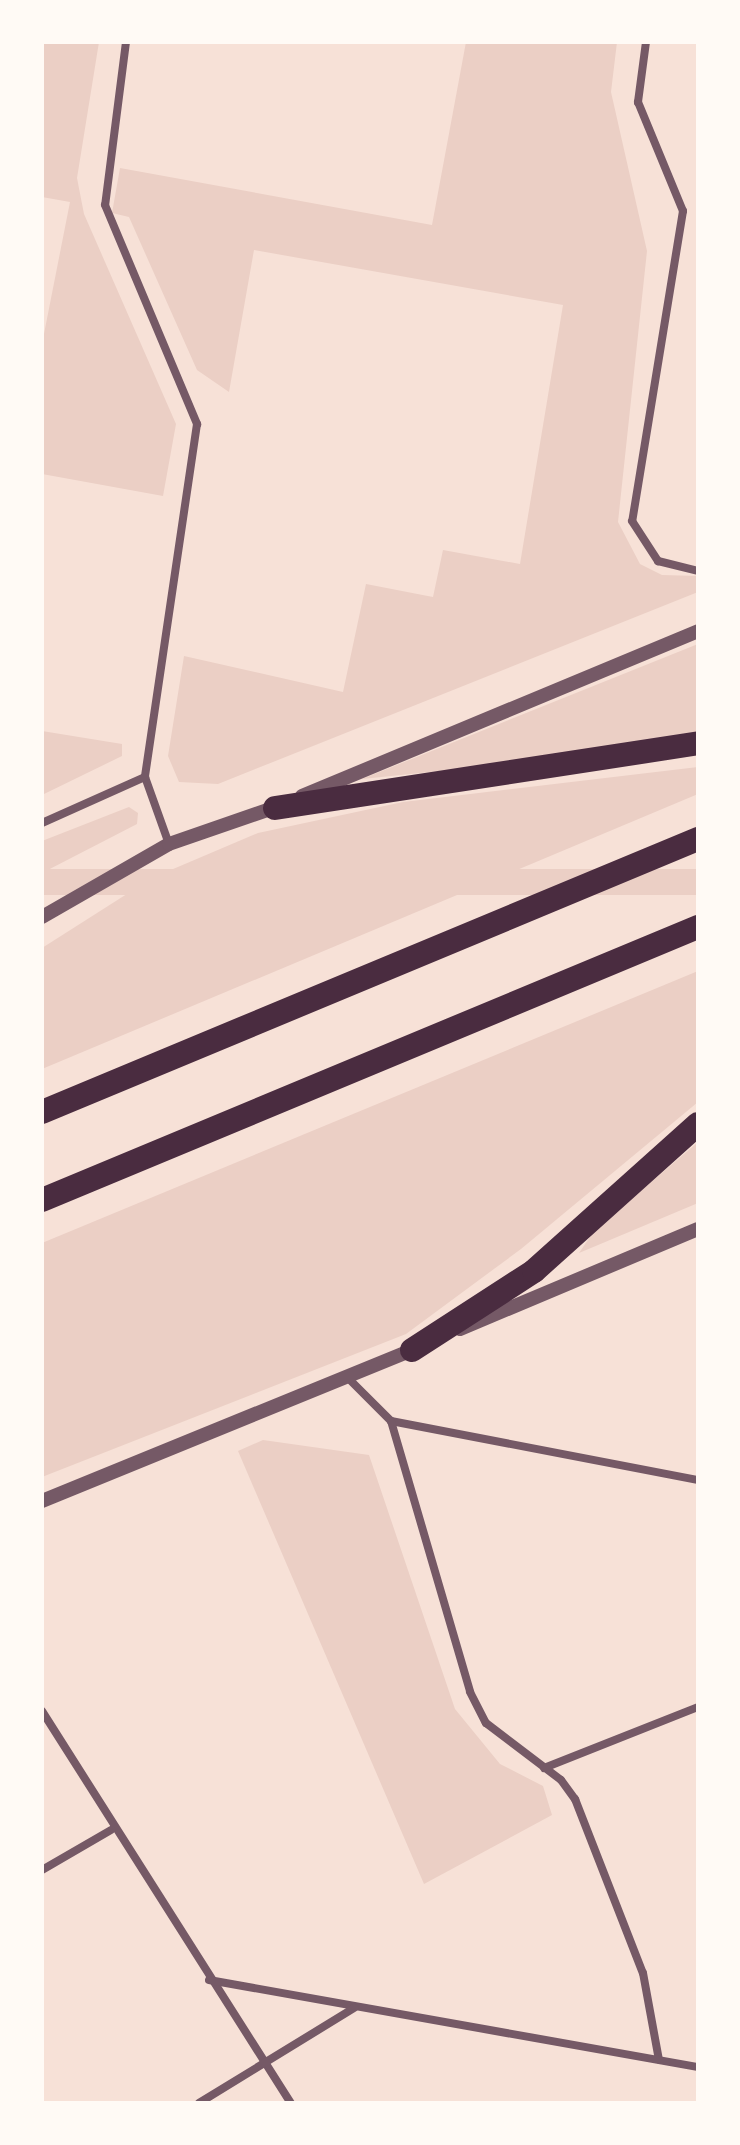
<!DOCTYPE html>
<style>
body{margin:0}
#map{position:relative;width:740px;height:2145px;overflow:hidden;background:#f7e1d7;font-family:"DM Sans",sans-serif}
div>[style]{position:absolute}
.green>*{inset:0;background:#ebcfc5;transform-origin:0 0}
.minor>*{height:8px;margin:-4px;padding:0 4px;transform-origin:4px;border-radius:4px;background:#755966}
.tertiary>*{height:14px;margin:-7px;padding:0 7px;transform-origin:7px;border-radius:7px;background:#755966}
.motorway>*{height:24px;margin:-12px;padding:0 12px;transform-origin:12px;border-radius:12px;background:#4a2c40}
span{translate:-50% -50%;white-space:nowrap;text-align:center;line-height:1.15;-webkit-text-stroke:6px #fffaf5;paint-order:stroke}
.frame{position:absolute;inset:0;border:44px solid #fffaf5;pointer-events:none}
</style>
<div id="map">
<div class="green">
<i style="clip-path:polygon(42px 42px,99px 42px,77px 178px,84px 214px,176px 424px,163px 496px,42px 474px,42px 344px,70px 202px,42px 197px)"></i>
<i style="clip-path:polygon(466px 42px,617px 42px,611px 92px,647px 251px,618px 522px,640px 564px,662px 575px,698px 576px,698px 592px,218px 784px,179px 782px,168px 756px,184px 656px,343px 692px,366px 584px,433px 597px,443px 550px,520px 564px,563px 305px,254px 250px,229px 392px,197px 370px,129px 217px,112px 213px,120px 168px,432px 225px)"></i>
<i style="clip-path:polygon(698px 644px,698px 732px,546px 760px,362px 779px)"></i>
<i style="clip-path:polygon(42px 731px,122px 744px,122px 756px,42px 795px)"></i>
<i style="clip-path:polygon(698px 767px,698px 794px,42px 1069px,42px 948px,152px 878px,258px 833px,403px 802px)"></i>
<i style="clip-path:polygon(129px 807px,138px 813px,137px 824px,42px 873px,42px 841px)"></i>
<i style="left:698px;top:869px;width:26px;height:711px;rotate:90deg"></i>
<i style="clip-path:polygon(698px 971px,698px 1102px,521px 1249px,406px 1334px,42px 1477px,42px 1243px)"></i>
<i style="clip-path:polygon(698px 1142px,698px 1203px,579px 1253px,594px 1231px)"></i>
<i style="clip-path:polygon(263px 1440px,369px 1455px,455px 1709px,500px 1764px,543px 1786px,552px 1815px,424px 1884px,238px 1451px)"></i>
</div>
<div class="minor">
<i style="left:126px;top:42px;width:164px;rotate:97.3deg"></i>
<i style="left:105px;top:205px;width:238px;rotate:67.2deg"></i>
<i style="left:197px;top:424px;width:357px;rotate:98.4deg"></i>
<i style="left:145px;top:777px;width:71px;rotate:70.3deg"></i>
<i style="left:646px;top:42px;width:61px;rotate:97.6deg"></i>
<i style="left:638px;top:102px;width:118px;rotate:67.6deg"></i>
<i style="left:683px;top:211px;width:314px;rotate:99.3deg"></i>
<i style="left:632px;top:521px;width:48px;rotate:57deg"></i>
<i style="left:658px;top:561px;width:41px;rotate:14deg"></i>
<i style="left:42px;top:823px;width:113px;rotate:-24.1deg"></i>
<i style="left:348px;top:1378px;width:61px;rotate:45deg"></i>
<i style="left:391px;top:1421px;width:313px;rotate:10.9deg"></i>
<i style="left:391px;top:1421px;width:282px;rotate:73.7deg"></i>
<i style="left:470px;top:1692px;width:35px;rotate:63deg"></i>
<i style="left:486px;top:1723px;width:94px;rotate:37.2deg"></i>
<i style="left:561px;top:1780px;width:24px;rotate:54deg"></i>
<i style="left:575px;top:1799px;width:187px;rotate:68.7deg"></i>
<i style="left:643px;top:1973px;width:88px;rotate:79.6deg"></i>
<i style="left:42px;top:1711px;width:464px;rotate:57.6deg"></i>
<i style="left:544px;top:1768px;width:166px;rotate:-21.6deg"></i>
<i style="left:42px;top:1870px;width:80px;rotate:-30.1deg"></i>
<i style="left:209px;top:1980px;width:497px;rotate:10.1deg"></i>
<i style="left:199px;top:2103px;width:182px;rotate:-31.5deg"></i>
</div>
<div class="tertiary">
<i style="left:302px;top:796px;width:429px;rotate:-22.6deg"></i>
<i style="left:42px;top:917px;width:146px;rotate:-29.9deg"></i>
<i style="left:169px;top:844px;width:116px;rotate:-19.1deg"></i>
<i style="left:460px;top:1329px;width:258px;rotate:-22.8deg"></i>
<i style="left:42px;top:1501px;width:407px;rotate:-22.2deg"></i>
</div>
<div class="motorway">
<i style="left:275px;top:808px;width:428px;rotate:-8.7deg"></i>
<i style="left:42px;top:1112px;width:711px;rotate:-22.6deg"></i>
<i style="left:42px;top:1200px;width:711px;rotate:-22.6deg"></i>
<i style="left:412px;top:1350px;width:145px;rotate:-32.9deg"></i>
<i style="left:534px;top:1271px;width:220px;rotate:-41.9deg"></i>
</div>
<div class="frame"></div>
</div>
